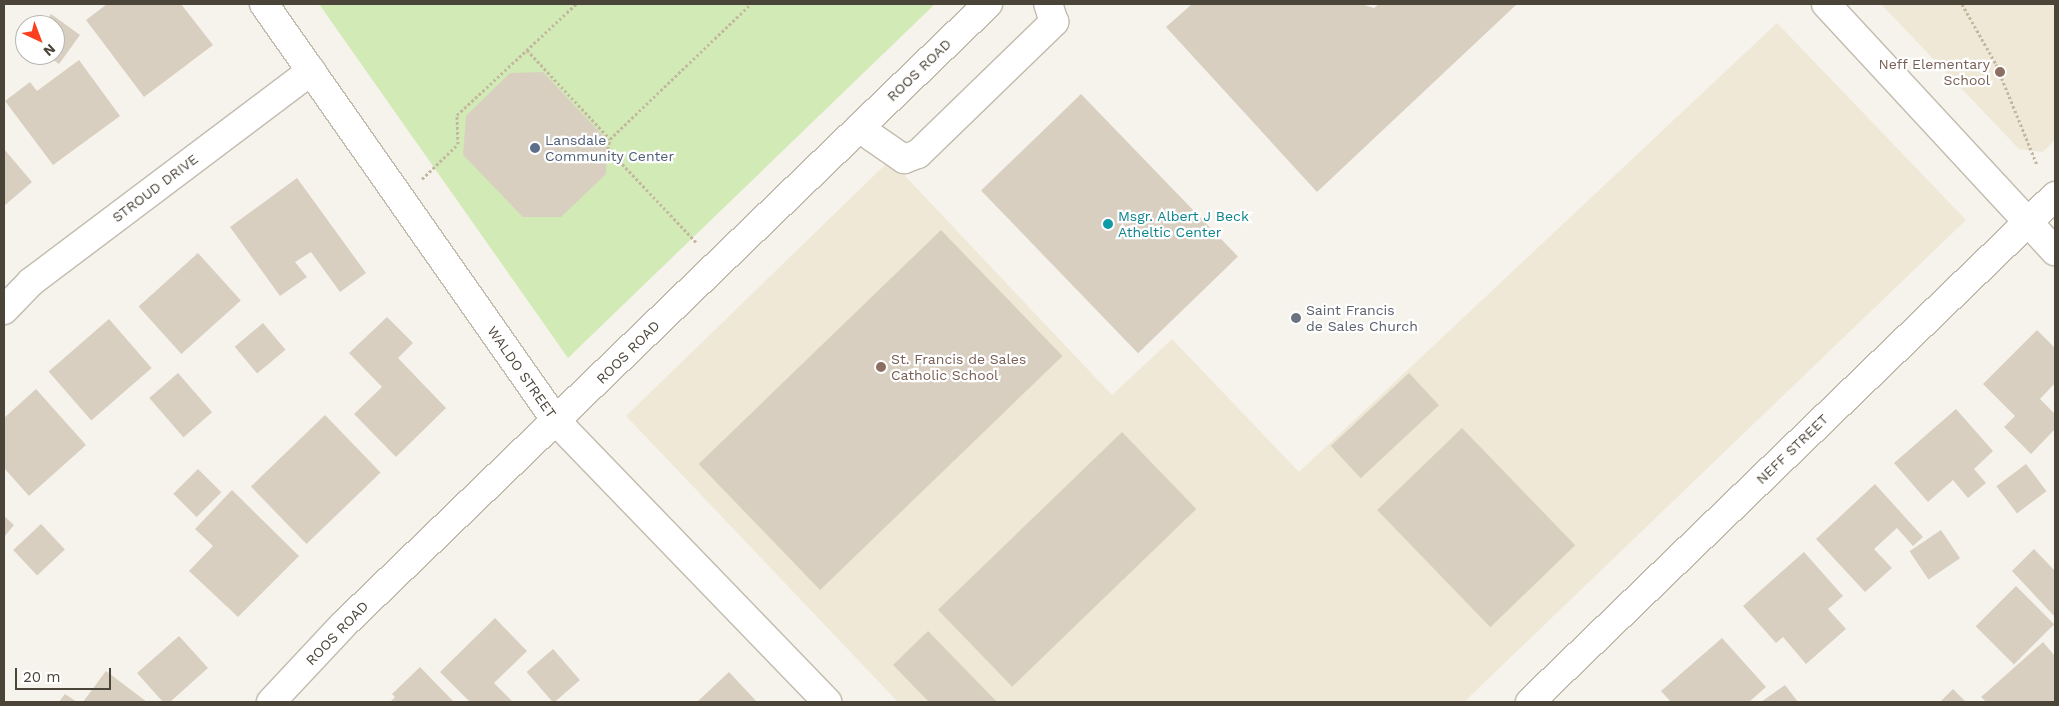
<!DOCTYPE html>
<style>
body{margin:0}
#map{position:relative;width:2059px;height:706px;overflow:hidden;background:#f6f3ec;font-family:"Work Sans",sans-serif}
div>[style]{position:absolute}
.education>*{inset:0;background:#efe8d6}
.green>*{inset:0;background:#d2eab5}
.building>*{inset:0;background:#d8cfc1;transform-origin:0 0}
.path>*{height:3px;margin-top:-1.5px;transform-origin:0;background:repeating-linear-gradient(90deg,#c4b79f 0 2.5px,transparent 0 5px)}
.roads{filter:drop-shadow(1px 0 #c2bbae) drop-shadow(-1px 0 #c2bbae) drop-shadow(0 1px #c2bbae) drop-shadow(0 -1px #c2bbae)}
.minor>*{height:28px;margin:-14px;padding:0 14px;transform-origin:14px;border-radius:14px;background:#fff}
.dots>*{width:14px;height:14px;translate:-50% -50%;box-sizing:border-box;border:2px solid #fff;border-radius:50%}
span{translate:-50% -50%;white-space:nowrap;text-align:center;line-height:1.15;-webkit-text-stroke:4.5px #fff;paint-order:stroke}
.education-label{font-size:14px;color:#785e54}
.right{translate:-100% -50%;text-align:right}
.left{translate:0 -50%;text-align:left}
.street-label{font-size:14px;color:#4b4439}
.service-label{font-size:14px;color:#4e5e75}
.culture-label{font-size:14px;color:#0d838f}
.worship-label{font-size:14px;color:#5b616d}
.frame{position:absolute;inset:0;border:5px solid #4b4439;pointer-events:none}
.north{position:absolute;left:15px;top:15px;width:50px;height:50px;box-sizing:border-box;background:#fff;border:1px solid #b7b4b0;border-radius:50%;rotate:137deg;font-size:14px;font-weight:700;line-height:20px;text-align:center;color:#4b4439}
.north::after{content:'';display:block;margin:auto;width:18px;height:22px;background:#fc3f1d;clip-path:polygon(50% 0,100% 100%,50% 72%,0 100%)}
.scale{position:absolute;left:15px;top:668px;width:96px;height:22px;box-sizing:border-box;border:2px solid #4b4439;border-top:0;padding-left:6px;font-size:15px;line-height:18px;white-space:nowrap;color:#4b4439;-webkit-text-stroke:4px #fff;paint-order:stroke}
</style>
<div id="map">
<div class="education">
<i style="clip-path:polygon(1881px 4px,2055px 4px,2055px 140px,2043px 152px,2019px 149px)"></i>
<i style="clip-path:polygon(1777px 23px,1966px 220px,1464px 702px,898px 702px,626px 416px,890px 160px,1112px 395px,1172px 339px,1299px 472px)"></i>
</div>
<div class="green">
<i style="clip-path:polygon(319px 4px,935px 4px,568px 358px)"></i>
</div>
<div class="building">
<i style="clip-path:polygon(107px 4px,181px 4px,213px 45px,144px 97px,86px 20px)"></i>
<i style="clip-path:polygon(1192px 4px,1361px 4px,1374px 8px,1379px 4px,1517px 4px,1317px 192px,1166px 27px)"></i>
<i style="clip-path:polygon(51px 14px,80px 35px,59px 64px,47px 55px,55px 55px,55px 25px,43px 25px)"></i>
<i style="clip-path:polygon(79px 60px,120px 116px,53px 165px,5px 101px,30px 82px,37px 91px)"></i>
<i style="clip-path:polygon(543px 72px,607px 140px,606px 174px,561px 217px,523px 217px,463px 155px,466px 116px,510px 73px)"></i>
<i style="left:1081px;top:94px;width:226px;height:139px;rotate:46deg"></i>
<i style="clip-path:polygon(4px 149px,32px 182px,4px 206px)"></i>
<i style="clip-path:polygon(297px 178px,366px 273px,340px 292px,311px 252px,295px 262px,307px 277px,280px 296px,230px 227px)"></i>
<i style="left:941px;top:230px;width:175px;height:337px;rotate:46deg"></i>
<i style="left:198px;top:253px;width:64px;height:80px;rotate:48deg"></i>
<i style="clip-path:polygon(387px 317px,413px 343px,398px 358px,446px 408px,396px 457px,354px 414px,382px 387px,349px 353px)"></i>
<i style="left:109px;top:319px;width:65px;height:80px;rotate:49deg"></i>
<i style="left:263px;top:323px;width:35px;height:37px;rotate:50deg"></i>
<i style="clip-path:polygon(2037px 330px,2055px 348px,2055px 383px,2040px 399px,2055px 414px,2055px 429px,2031px 454px,2004px 427px,2015px 416px,1983px 384px)"></i>
<i style="left:178px;top:373px;width:52px;height:38px;rotate:49deg"></i>
<i style="left:1409px;top:373px;width:44px;height:107px;rotate:47deg"></i>
<i style="clip-path:polygon(36px 389px,86px 445px,29px 496px,4px 468px,4px 418px)"></i>
<i style="clip-path:polygon(1956px 409px,1993px 451px,1974px 469px,1986px 483px,1968px 498px,1953px 480px,1928px 502px,1894px 463px)"></i>
<i style="left:325px;top:415px;width:80px;height:103px;rotate:46deg"></i>
<i style="left:1462px;top:428px;width:163px;height:118px;rotate:46deg"></i>
<i style="left:1122px;top:432px;width:107px;height:256px;rotate:46deg"></i>
<i style="left:2026px;top:464px;width:34px;height:37px;rotate:53deg"></i>
<i style="left:198px;top:469px;width:33px;height:35px;rotate:45deg"></i>
<i style="clip-path:polygon(1875px 484px,1923px 537px,1913px 546px,1897px 528px,1874px 549px,1892px 568px,1865px 592px,1816px 539px)"></i>
<i style="clip-path:polygon(232px 490px,299px 556px,238px 617px,189px 571px,213px 546px,195px 529px)"></i>
<i style="clip-path:polygon(4px 516px,14px 525px,4px 537px)"></i>
<i style="left:41px;top:524px;width:35px;height:38px;rotate:47deg"></i>
<i style="left:1941px;top:530px;width:34px;height:38px;rotate:56deg"></i>
<i style="clip-path:polygon(2034px 549px,2055px 571px,2055px 617px,2012px 571px)"></i>
<i style="clip-path:polygon(1804px 552px,1843px 596px,1828px 609px,1846px 629px,1806px 664px,1783px 637px,1776px 643px,1743px 606px)"></i>
<i style="left:2016px;top:586px;width:54px;height:57px;rotate:45deg"></i>
<i style="clip-path:polygon(495px 618px,527px 651px,494px 683px,513px 702px,470px 702px,440px 672px)"></i>
<i style="clip-path:polygon(928px 631px,997px 702px,929px 702px,893px 665px)"></i>
<i style="clip-path:polygon(179px 636px,208px 668px,170px 702px,163px 702px,137px 673px)"></i>
<i style="clip-path:polygon(1722px 638px,1766px 687px,1749px 702px,1671px 702px,1661px 691px)"></i>
<i style="clip-path:polygon(2043px 642px,2055px 656px,2055px 702px,1986px 702px,1981px 697px)"></i>
<i style="left:553px;top:649px;width:41px;height:35px;rotate:49deg"></i>
<i style="clip-path:polygon(420px 667px,454px 702px,390px 702px,395px 697px,392px 694px)"></i>
<i style="clip-path:polygon(106px 671px,147px 702px,83px 702px)"></i>
<i style="clip-path:polygon(729px 672px,757px 702px,697px 702px)"></i>
<i style="clip-path:polygon(1785px 685px,1798px 702px,1761px 702px)"></i>
<i style="clip-path:polygon(1953px 689px,1966px 702px,1940px 702px)"></i>
<i style="clip-path:polygon(65px 694px,77px 702px,59px 702px)"></i>
</div>
<div class="path">
<i style="left:1962px;top:4px;width:69px;rotate:60.5deg"></i>
<i style="left:1996px;top:64px;width:109px;rotate:67.9deg"></i>
<i style="left:527px;top:50px;width:122px;rotate:47deg"></i>
<i style="left:422px;top:179px;width:50px;rotate:-44.2deg"></i>
<i style="left:458px;top:144px;width:29px;rotate:-92deg"></i>
<i style="left:457px;top:115px;width:163px;rotate:-43deg"></i>
<i style="left:696px;top:242px;width:128px;rotate:-133.4deg"></i>
<i style="left:608px;top:149px;width:10px;rotate:-79deg"></i>
<i style="left:610px;top:139px;width:195px;rotate:-43.8deg"></i>
</div>
<div class="roads">
<div class="minor">
<i style="left:264px;top:4px;width:510px;rotate:54.97deg"></i>
<i style="left:557px;top:422px;width:389px;rotate:46deg"></i>
<i style="left:1826px;top:4px;width:337px;rotate:47.2deg"></i>
<i style="left:859px;top:128px;width:55px;rotate:34.6deg"></i>
<i style="left:904px;top:159px;width:15px;rotate:-20deg"></i>
<i style="left:918px;top:154px;width:190px;rotate:-44.1deg"></i>
<i style="left:1054px;top:22px;width:19px;rotate:-108deg"></i>
<i style="left:4px;top:310px;width:39px;rotate:-46deg"></i>
<i style="left:31px;top:282px;width:351px;rotate:-37deg"></i>
<i style="left:271px;top:702px;width:104px;rotate:-46.9deg"></i>
<i style="left:342px;top:626px;width:897px;rotate:-43.92deg"></i>
<i style="left:1530px;top:702px;width:729px;rotate:-43.94deg"></i>
</div>
</div>
<div class="dots">
<i style="left:2000px;top:72px;background:#8d6e63"></i>
<i style="left:535px;top:148px;background:#5c6f8a"></i>
<i style="left:1108px;top:224px;background:#0f9aa8"></i>
<i style="left:1296px;top:318px;background:#6b7280"></i>
<i style="left:881px;top:367px;background:#8d6e63"></i>
</div>
<div class="education-label">
<span class="right" style="left:1990px;top:72px">Neff Elementary<br>School</span>
<span class="left" style="left:891px;top:367px">St. Francis de Sales<br>Catholic School</span>
</div>
<div class="street-label">
<span style="left:919px;top:70px;rotate:-44deg">ROOS ROAD</span>
<span style="left:155px;top:188px;rotate:-37deg">STROUD DRIVE</span>
<span style="left:628px;top:352px;rotate:-45deg">ROOS ROAD</span>
<span style="left:522px;top:372px;rotate:55deg">WALDO STREET</span>
<span style="left:1792px;top:449px;rotate:-44deg">NEFF STREET</span>
<span style="left:337px;top:633px;rotate:-46deg">ROOS ROAD</span>
</div>
<div class="service-label">
<span class="left" style="left:545px;top:148px">Lansdale<br>Community Center</span>
</div>
<div class="culture-label">
<span class="left" style="left:1118px;top:224px">Msgr. Albert J Beck<br>Atheltic Center</span>
</div>
<div class="worship-label">
<span class="left" style="left:1306px;top:318px">Saint Francis<br>de Sales Church</span>
</div>
<div class="frame"></div>
<div class="north">N</div>
<div class="scale">20 m</div>
</div>
